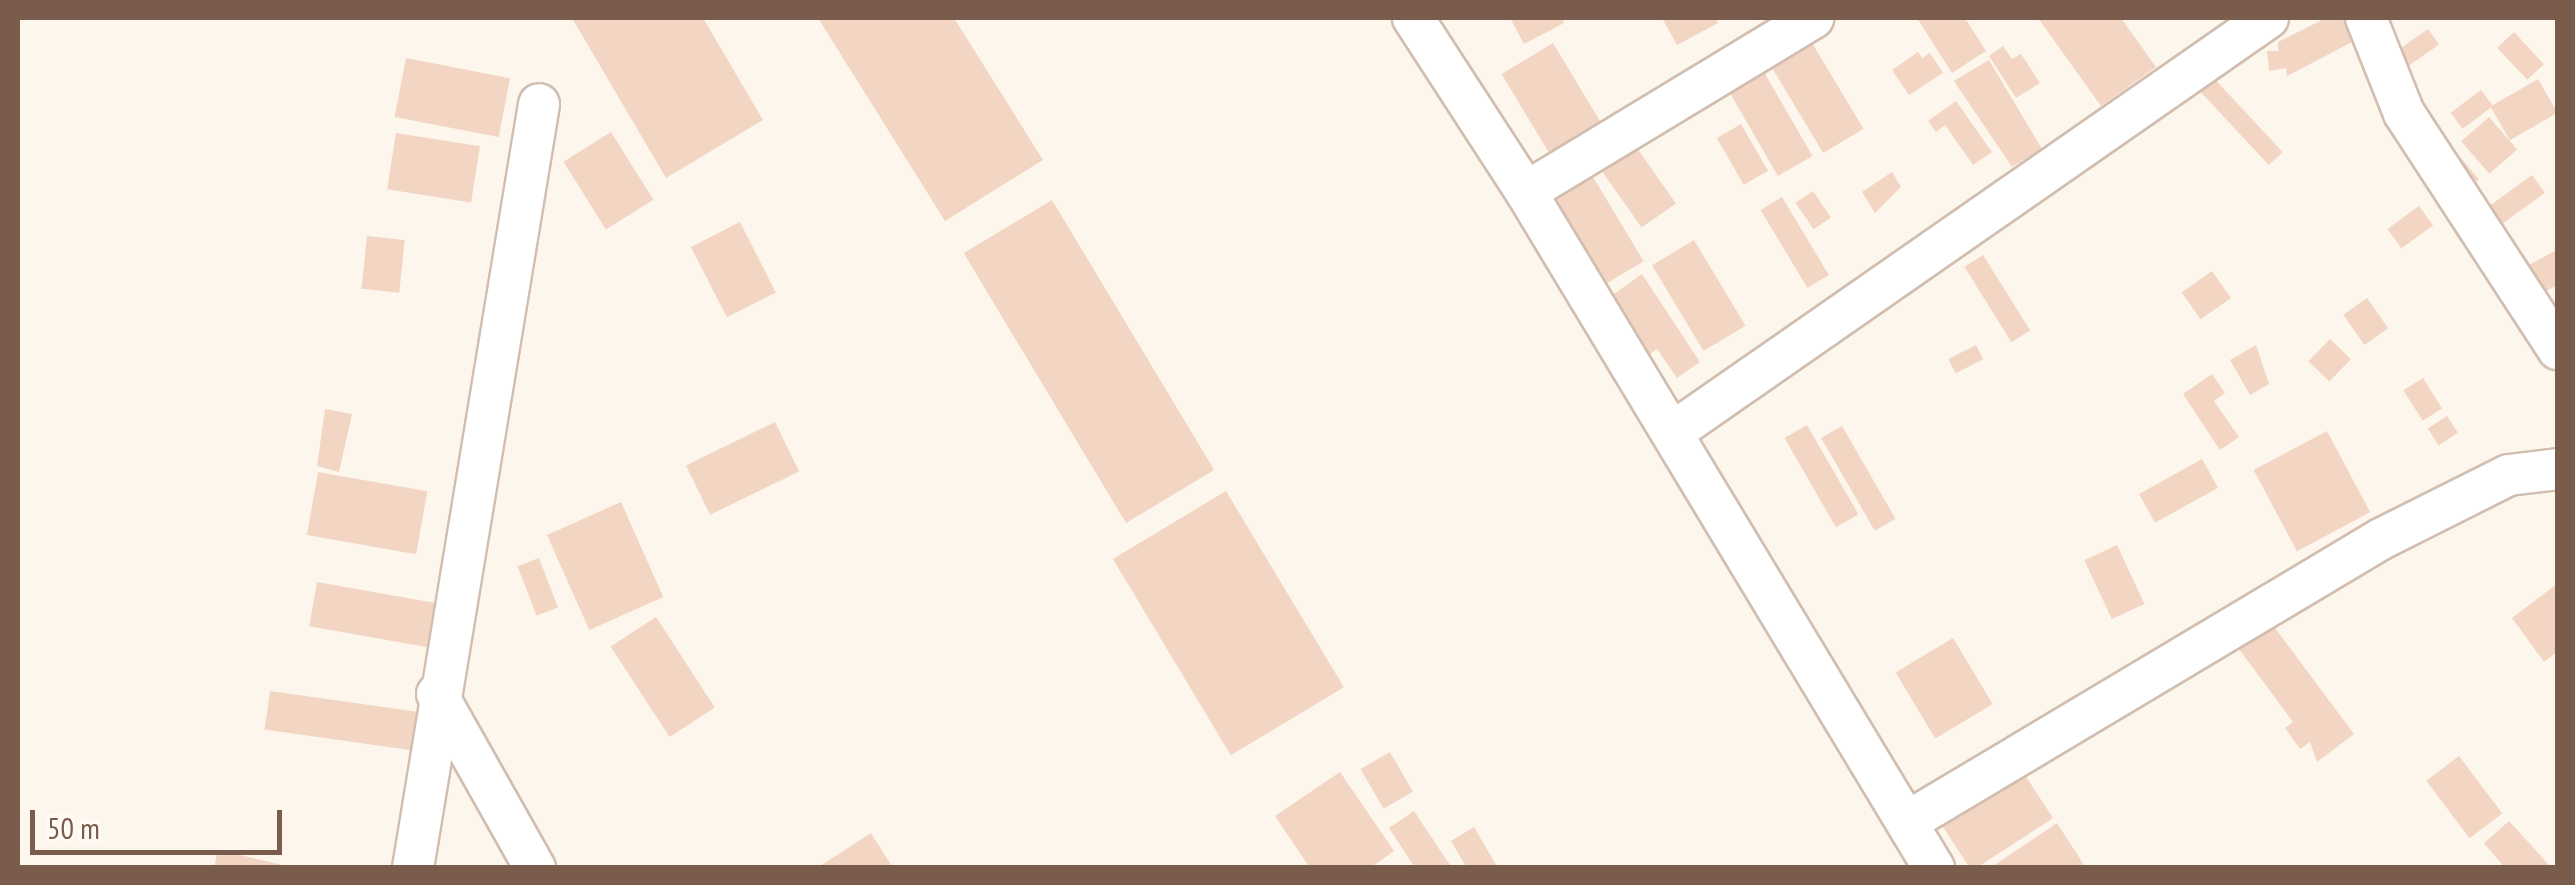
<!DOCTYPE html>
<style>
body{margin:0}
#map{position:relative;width:2575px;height:885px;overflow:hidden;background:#fdf6ec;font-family:"PT Sans Narrow",sans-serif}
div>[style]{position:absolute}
.building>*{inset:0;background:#f3d5c3;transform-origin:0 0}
.roads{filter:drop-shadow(2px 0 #d1beb0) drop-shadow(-2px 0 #d1beb0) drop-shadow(0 2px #d1beb0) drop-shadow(0 -2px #d1beb0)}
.minor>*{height:40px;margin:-20px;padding:0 20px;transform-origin:20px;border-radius:20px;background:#fff}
span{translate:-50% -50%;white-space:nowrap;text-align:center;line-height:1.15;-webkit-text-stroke:10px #fffaf3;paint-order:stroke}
.frame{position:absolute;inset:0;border:20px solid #7a5c4d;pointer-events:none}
.scale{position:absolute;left:30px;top:810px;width:252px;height:45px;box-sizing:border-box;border:5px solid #7a5c4d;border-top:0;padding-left:12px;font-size:30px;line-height:35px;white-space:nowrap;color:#7a5c4d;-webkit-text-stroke:8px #fffaf3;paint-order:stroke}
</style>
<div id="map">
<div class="building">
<i style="clip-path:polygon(572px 18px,703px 18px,763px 120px,666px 178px)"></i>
<i style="clip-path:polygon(818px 18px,954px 18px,1043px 160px,945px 221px)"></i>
<i style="clip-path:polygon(1510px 18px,1562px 18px,1564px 23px,1524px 44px)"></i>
<i style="clip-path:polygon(1662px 18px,1715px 18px,1718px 23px,1677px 45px)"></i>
<i style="clip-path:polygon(1917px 18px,1965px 18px,1986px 51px,1952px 73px)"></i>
<i style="clip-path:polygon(2038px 18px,2121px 18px,2156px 67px,2101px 106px)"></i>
<i style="clip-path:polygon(2326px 18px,2350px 18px,2360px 38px,2287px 76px,2286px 68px,2269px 71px,2267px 51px,2278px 51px,2278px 42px)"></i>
<i style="left:2428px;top:29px;width:19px;height:40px;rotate:55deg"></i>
<i style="left:2514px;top:32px;width:44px;height:23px;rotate:47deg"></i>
<i style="left:1553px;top:43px;width:96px;height:60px;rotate:59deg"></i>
<i style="left:1812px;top:43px;width:100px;height:47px;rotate:59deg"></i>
<i style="clip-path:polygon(2003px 46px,2012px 59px,2021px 54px,2040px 83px,2016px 98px,1989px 56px)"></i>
<i style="clip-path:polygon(1918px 52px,1922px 58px,1930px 53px,1943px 73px,1909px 95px,1892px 70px)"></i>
<i style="left:406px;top:58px;width:106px;height:60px;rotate:11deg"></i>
<i style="clip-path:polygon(1989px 60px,2042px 149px,2012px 167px,1954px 81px)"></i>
<i style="left:1764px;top:72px;width:97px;height:40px;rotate:60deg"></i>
<i style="left:2209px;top:73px;width:108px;height:19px;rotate:47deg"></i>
<i style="left:2538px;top:79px;width:39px;height:55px;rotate:60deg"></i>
<i style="left:2481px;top:90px;width:20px;height:38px;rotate:53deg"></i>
<i style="clip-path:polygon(1956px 101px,1992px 152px,1973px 165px,1945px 125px,1936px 132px,1928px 121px)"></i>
<i style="left:2489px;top:117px;width:43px;height:37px;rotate:49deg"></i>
<i style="left:1741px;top:124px;width:54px;height:28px;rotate:60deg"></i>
<i style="left:611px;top:132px;width:80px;height:56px;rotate:58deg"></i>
<i style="left:396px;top:133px;width:85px;height:57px;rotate:9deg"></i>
<i style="left:1630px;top:138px;width:80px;height:42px;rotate:55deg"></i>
<i style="left:2450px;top:145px;width:45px;height:18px;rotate:50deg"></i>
<i style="left:1590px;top:172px;width:104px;height:57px;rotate:59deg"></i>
<i style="clip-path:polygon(1892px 172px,1901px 187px,1875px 213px,1862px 192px)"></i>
<i style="left:2532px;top:175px;width:22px;height:57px;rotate:54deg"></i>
<i style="left:1813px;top:191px;width:32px;height:21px;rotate:56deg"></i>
<i style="left:1782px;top:197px;width:91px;height:25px;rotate:59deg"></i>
<i style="left:1052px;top:200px;width:315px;height:103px;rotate:59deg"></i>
<i style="left:2419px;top:206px;width:24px;height:39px;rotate:54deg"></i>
<i style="left:740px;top:222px;width:79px;height:55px;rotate:63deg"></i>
<i style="left:367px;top:236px;width:38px;height:53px;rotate:6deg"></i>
<i style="left:1694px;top:240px;width:100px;height:49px;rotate:59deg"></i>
<i style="clip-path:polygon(2558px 249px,2558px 285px,2534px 297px,2520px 270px)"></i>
<i style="left:1983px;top:255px;width:89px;height:22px;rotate:58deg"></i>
<i style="left:2212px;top:271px;width:33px;height:37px;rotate:55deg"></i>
<i style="clip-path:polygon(1642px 274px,1700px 362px,1677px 378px,1657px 349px,1643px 359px,1604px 301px)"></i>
<i style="left:2367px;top:298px;width:37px;height:29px;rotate:55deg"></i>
<i style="left:2330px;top:339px;width:29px;height:31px;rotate:44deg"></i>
<i style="left:1976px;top:345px;width:16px;height:31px;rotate:63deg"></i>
<i style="clip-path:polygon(2256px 345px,2269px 384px,2250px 395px,2230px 360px)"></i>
<i style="clip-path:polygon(2212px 374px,2225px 393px,2214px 401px,2239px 437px,2220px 450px,2183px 394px)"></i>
<i style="left:2423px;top:378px;width:36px;height:23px;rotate:58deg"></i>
<i style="clip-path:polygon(325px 409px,352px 414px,339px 472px,317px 466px)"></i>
<i style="left:2447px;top:416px;width:20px;height:23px;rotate:57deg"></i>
<i style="left:775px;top:422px;width:55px;height:99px;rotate:64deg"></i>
<i style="left:1807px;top:425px;width:103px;height:26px;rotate:60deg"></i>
<i style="left:1842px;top:426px;width:107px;height:24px;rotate:60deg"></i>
<i style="left:2327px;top:431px;width:92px;height:83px;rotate:62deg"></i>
<i style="left:2202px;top:459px;width:33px;height:72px;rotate:61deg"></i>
<i style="left:318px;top:472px;width:111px;height:64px;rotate:10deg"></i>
<i style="left:1226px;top:491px;width:229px;height:132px;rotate:59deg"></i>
<i style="left:621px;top:502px;width:104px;height:81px;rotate:66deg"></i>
<i style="left:2117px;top:545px;width:65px;height:36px;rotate:65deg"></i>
<i style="left:539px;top:558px;width:53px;height:23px;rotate:69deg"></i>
<i style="left:317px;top:582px;width:126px;height:45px;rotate:10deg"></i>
<i style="clip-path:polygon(2558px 583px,2558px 651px,2544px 662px,2512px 618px)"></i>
<i style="left:656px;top:617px;width:108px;height:54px;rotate:57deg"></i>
<i style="clip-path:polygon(2272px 624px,2354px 734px,2317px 762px,2310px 742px,2300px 749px,2285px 728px,2293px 722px,2239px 649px)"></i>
<i style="left:1953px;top:638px;width:77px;height:67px;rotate:59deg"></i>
<i style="left:270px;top:691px;width:152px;height:39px;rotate:8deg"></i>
<i style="left:1390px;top:752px;width:46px;height:34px;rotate:60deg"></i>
<i style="left:2459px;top:756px;width:72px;height:41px;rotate:53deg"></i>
<i style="clip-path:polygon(1340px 772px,1394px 851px,1370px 868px,1310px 868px,1275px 816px)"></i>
<i style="left:2023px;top:772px;width:55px;height:97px;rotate:57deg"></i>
<i style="clip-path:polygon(1414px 811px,1452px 868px,1415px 868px,1389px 828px)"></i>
<i style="clip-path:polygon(2509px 821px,2549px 865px,2546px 868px,2505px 868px,2484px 843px)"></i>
<i style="clip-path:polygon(2057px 823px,2086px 868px,1990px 868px)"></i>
<i style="clip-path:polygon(1474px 827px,1498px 868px,1467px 868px,1451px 841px)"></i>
<i style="clip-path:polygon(871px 833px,893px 868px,817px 868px)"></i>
<i style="clip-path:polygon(218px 850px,287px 866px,287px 868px,214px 868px)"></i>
</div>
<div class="roads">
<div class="minor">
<i style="left:1413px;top:18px;width:207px;rotate:57deg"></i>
<i style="left:1526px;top:192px;width:790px;rotate:58.89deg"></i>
<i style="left:2366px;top:18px;width:102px;rotate:68.2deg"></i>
<i style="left:2404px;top:113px;width:282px;rotate:56.9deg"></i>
<i style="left:1526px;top:192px;width:336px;rotate:-31.2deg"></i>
<i style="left:1673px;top:432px;width:725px;rotate:-34.83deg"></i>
<i style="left:437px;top:694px;width:200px;rotate:60.6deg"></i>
<i style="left:1907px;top:822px;width:552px;rotate:-30.84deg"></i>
<i style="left:2381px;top:539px;width:143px;rotate:-26.6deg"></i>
<i style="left:2509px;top:475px;width:49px;rotate:-7deg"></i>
<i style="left:413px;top:868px;width:774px;rotate:-80.63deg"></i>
</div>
</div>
<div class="frame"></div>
<div class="scale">50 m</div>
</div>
